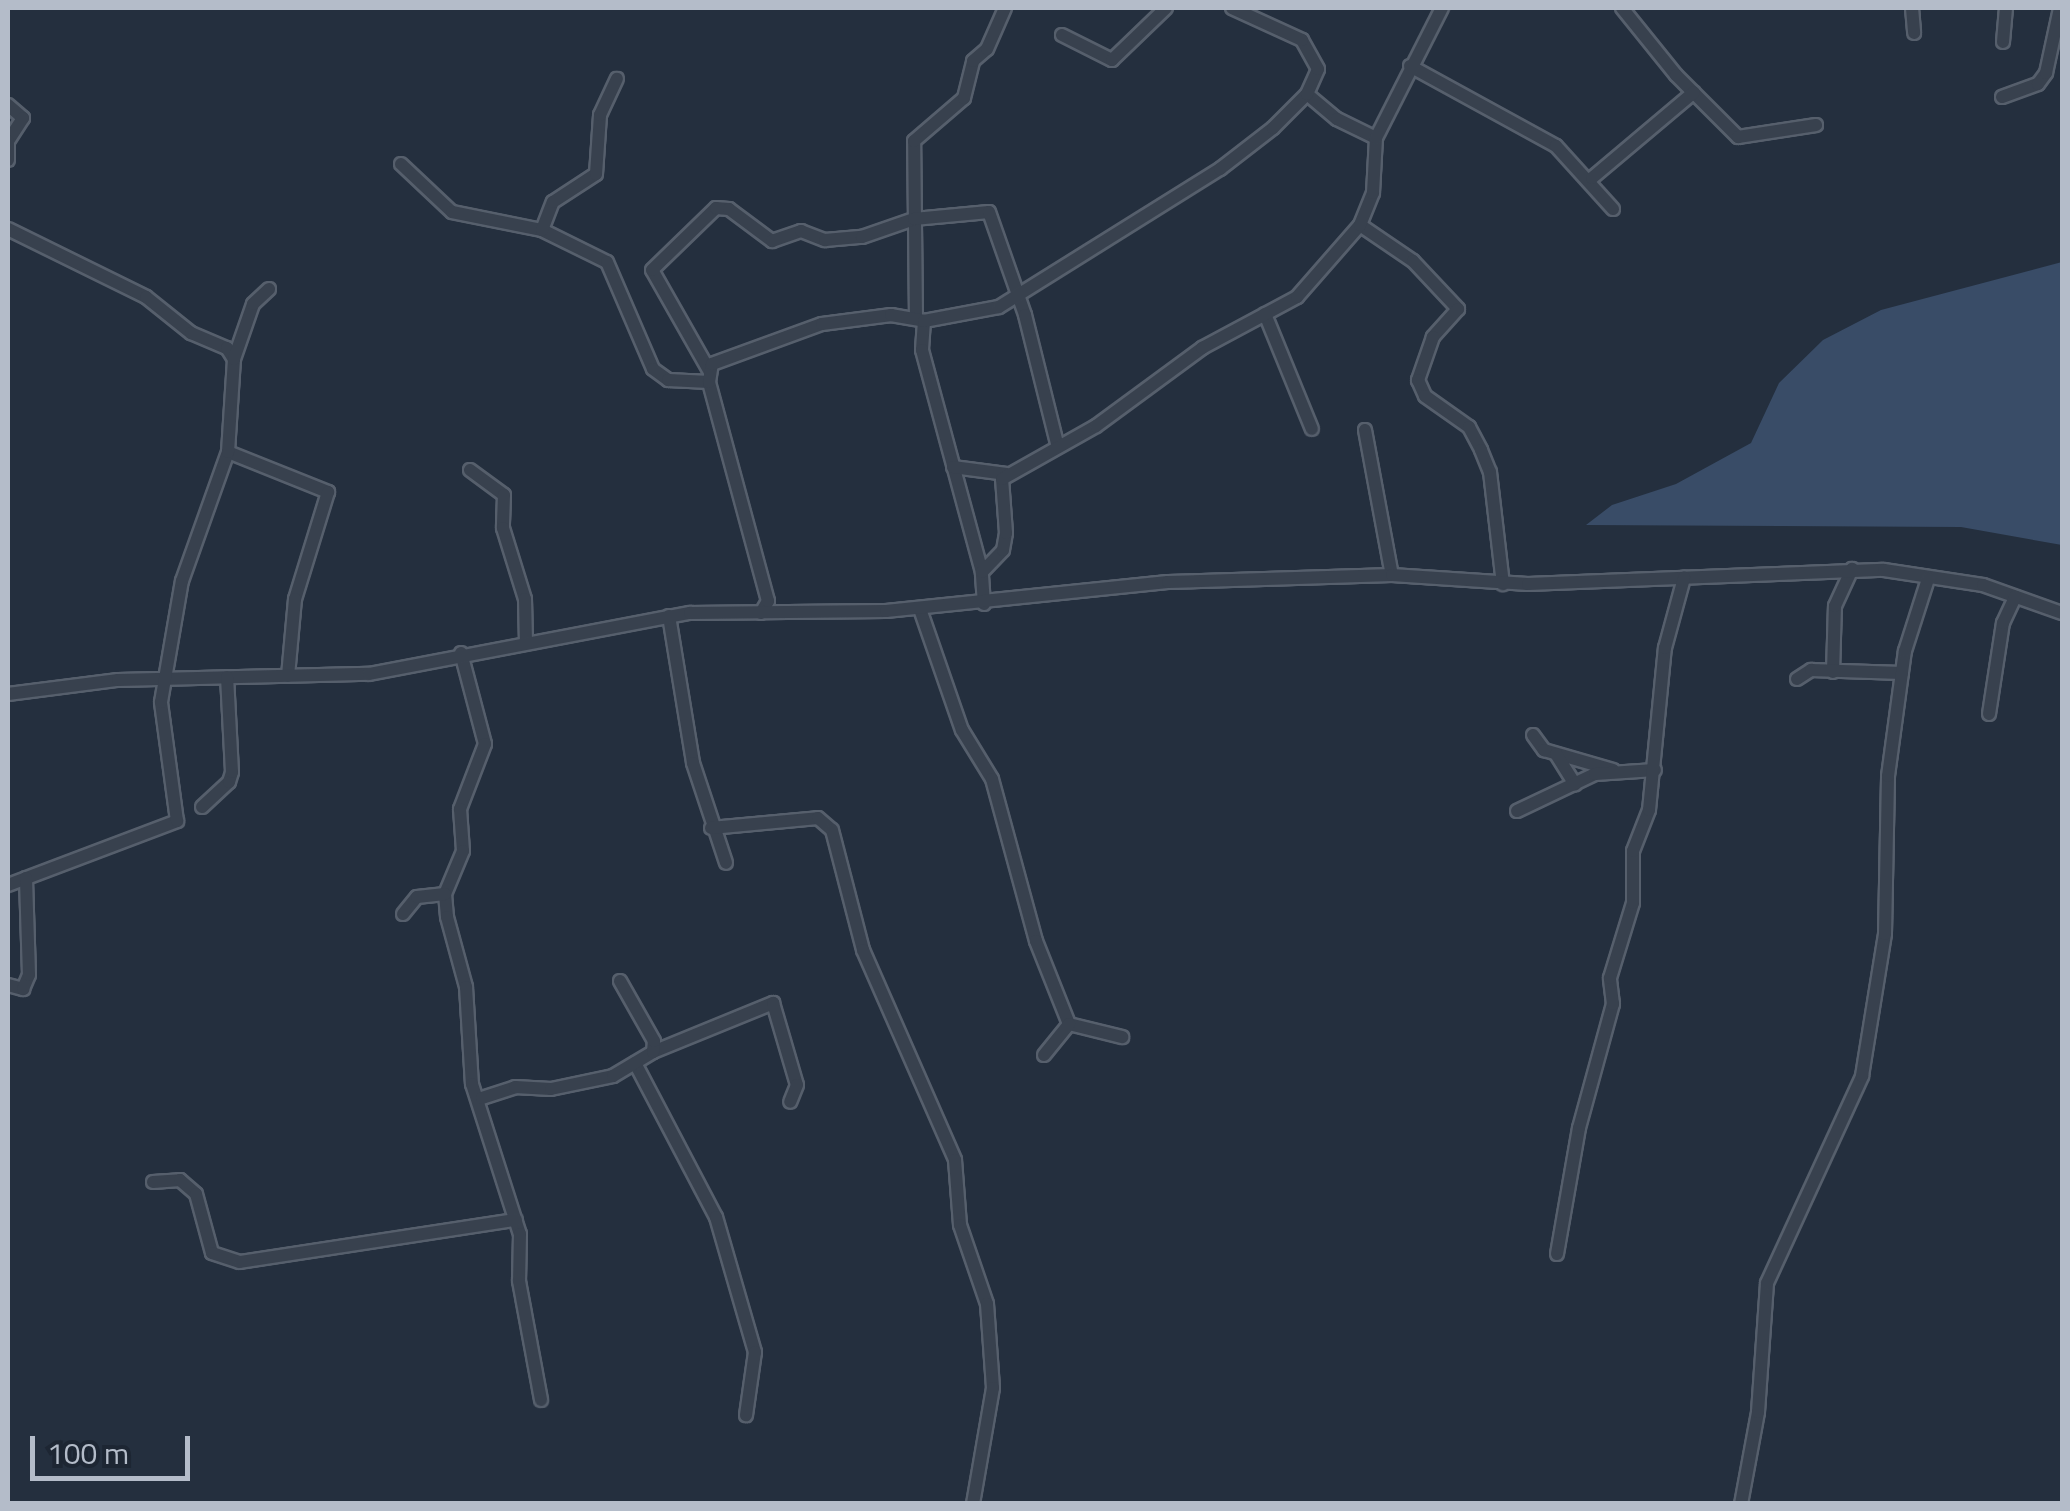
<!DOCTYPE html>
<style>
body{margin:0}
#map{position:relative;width:2070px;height:1511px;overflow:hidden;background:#242f3e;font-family:"Titillium Web",sans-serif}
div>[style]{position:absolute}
.water>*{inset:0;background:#394c67}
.roads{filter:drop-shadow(2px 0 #565f6c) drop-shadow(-2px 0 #565f6c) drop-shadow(0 2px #565f6c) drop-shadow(0 -2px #565f6c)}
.street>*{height:12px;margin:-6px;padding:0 6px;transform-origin:6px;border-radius:6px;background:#38414e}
span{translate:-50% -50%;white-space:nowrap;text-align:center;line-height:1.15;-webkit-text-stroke:8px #1d2633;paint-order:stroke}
.frame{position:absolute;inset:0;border:10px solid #b4bcc9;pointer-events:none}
.scale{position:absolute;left:30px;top:1436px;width:160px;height:45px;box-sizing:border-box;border:5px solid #b4bcc9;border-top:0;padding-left:12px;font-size:30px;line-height:35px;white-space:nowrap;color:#b4bcc9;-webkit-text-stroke:8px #1d2633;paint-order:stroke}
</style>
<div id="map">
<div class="water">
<i style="clip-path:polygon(2062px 262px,2062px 545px,1961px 527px,1586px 525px,1612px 505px,1676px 484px,1751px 443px,1779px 383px,1823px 340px,1881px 310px)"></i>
</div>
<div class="roads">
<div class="street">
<i style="left:1622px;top:8px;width:86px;rotate:51.1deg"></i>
<i style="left:1676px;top:75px;width:88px;rotate:45deg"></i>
<i style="left:1738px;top:137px;width:79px;rotate:-8.7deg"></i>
<i style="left:1912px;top:8px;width:25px;rotate:85deg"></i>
<i style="left:1062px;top:35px;width:56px;rotate:26.6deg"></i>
<i style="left:1112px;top:60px;width:75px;rotate:-43.9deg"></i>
<i style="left:2003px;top:42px;width:34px;rotate:-85deg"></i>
<i style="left:1410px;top:66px;width:166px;rotate:28.7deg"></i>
<i style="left:1556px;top:146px;width:85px;rotate:47.9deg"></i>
<i style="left:1307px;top:94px;width:39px;rotate:40deg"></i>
<i style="left:1337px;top:119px;width:43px;rotate:26deg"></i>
<i style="left:2002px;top:97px;width:38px;rotate:-20deg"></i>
<i style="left:2038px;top:84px;width:14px;rotate:-54deg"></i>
<i style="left:2046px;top:73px;width:66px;rotate:-77.8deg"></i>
<i style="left:8px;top:105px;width:20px;rotate:41deg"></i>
<i style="left:23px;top:118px;width:27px;rotate:123deg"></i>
<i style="left:8px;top:141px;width:19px;rotate:90deg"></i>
<i style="left:401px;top:164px;width:70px;rotate:43.3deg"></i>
<i style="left:452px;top:212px;width:92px;rotate:11.3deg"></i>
<i style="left:542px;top:230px;width:72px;rotate:26.2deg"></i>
<i style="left:607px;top:262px;width:116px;rotate:66.7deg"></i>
<i style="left:653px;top:369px;width:19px;rotate:36deg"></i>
<i style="left:668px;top:380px;width:41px;rotate:2.8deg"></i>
<i style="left:1592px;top:178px;width:133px;rotate:-40.1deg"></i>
<i style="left:1360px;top:225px;width:64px;rotate:34.2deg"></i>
<i style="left:1413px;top:261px;width:66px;rotate:46.8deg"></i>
<i style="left:1458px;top:309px;width:38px;rotate:132deg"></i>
<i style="left:1433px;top:337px;width:46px;rotate:109.2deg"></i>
<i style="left:1418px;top:380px;width:17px;rotate:66deg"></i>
<i style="left:1425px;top:396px;width:54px;rotate:35.2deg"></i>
<i style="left:1469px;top:427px;width:26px;rotate:62deg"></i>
<i style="left:1481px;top:450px;width:24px;rotate:68deg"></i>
<i style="left:1490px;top:472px;width:113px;rotate:83.4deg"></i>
<i style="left:8px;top:229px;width:154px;rotate:26.2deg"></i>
<i style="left:146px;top:297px;width:58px;rotate:38.7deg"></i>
<i style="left:191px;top:333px;width:39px;rotate:23deg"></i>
<i style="left:227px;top:348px;width:13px;rotate:58deg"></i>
<i style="left:542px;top:230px;width:30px;rotate:-69deg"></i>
<i style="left:553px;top:202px;width:51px;rotate:-33.1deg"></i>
<i style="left:596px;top:174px;width:59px;rotate:-86.1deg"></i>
<i style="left:600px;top:115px;width:40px;rotate:-65deg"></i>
<i style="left:1265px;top:314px;width:124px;rotate:67.8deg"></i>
<i style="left:916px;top:319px;width:178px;rotate:-90.6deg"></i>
<i style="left:914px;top:141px;width:66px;rotate:-40.7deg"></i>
<i style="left:964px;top:98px;width:38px;rotate:-76deg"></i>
<i style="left:973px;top:61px;width:18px;rotate:-41deg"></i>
<i style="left:987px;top:49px;width:45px;rotate:-66.3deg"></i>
<i style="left:924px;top:321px;width:29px;rotate:94deg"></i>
<i style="left:922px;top:350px;width:230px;rotate:74.9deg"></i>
<i style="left:710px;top:372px;width:117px;rotate:-119.6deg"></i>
<i style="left:652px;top:270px;width:89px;rotate:-44.1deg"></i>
<i style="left:716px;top:208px;width:13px;rotate:4deg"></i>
<i style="left:729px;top:209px;width:54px;rotate:36.7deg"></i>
<i style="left:772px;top:241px;width:31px;rotate:-19deg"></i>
<i style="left:801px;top:231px;width:26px;rotate:21deg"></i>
<i style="left:825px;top:240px;width:37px;rotate:-5deg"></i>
<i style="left:862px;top:237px;width:55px;rotate:-19.1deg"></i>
<i style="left:914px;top:219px;width:75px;rotate:-5.3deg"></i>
<i style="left:989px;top:212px;width:109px;rotate:70.7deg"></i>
<i style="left:1025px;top:315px;width:136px;rotate:76deg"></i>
<i style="left:1365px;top:430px;width:147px;rotate:79.5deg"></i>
<i style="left:228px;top:452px;width:108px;rotate:21.8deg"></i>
<i style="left:328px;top:492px;width:112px;rotate:107.1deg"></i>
<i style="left:295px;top:599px;width:77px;rotate:95.2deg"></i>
<i style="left:953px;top:467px;width:54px;rotate:7.4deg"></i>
<i style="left:470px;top:470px;width:42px;rotate:36.3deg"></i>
<i style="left:504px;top:495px;width:33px;rotate:92deg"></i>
<i style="left:503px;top:528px;width:74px;rotate:72.8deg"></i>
<i style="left:525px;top:599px;width:44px;rotate:88.7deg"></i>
<i style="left:984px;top:604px;width:32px;rotate:-94deg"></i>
<i style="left:982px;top:572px;width:30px;rotate:-46deg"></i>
<i style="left:1003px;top:550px;width:17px;rotate:-80deg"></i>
<i style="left:1006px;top:533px;width:54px;rotate:-94.2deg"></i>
<i style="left:1002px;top:479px;width:108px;rotate:-29.4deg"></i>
<i style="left:1096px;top:426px;width:132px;rotate:-36.3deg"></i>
<i style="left:1202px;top:348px;width:108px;rotate:-28.2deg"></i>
<i style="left:1297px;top:297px;width:96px;rotate:-48.8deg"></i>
<i style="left:1360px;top:225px;width:35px;rotate:-68deg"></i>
<i style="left:1373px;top:193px;width:55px;rotate:-86.9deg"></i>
<i style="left:1376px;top:138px;width:146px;rotate:-63.1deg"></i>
<i style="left:920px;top:609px;width:128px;rotate:70.9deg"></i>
<i style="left:962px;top:730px;width:57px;rotate:58.5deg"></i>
<i style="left:992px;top:779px;width:168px;rotate:74.8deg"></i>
<i style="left:1036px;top:941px;width:89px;rotate:68.3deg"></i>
<i style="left:1069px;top:1024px;width:55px;rotate:13.8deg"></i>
<i style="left:761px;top:613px;width:14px;rotate:-60deg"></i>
<i style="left:768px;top:601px;width:227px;rotate:-105.1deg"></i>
<i style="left:709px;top:382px;width:18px;rotate:-81deg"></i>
<i style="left:712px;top:364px;width:117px;rotate:-20deg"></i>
<i style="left:822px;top:324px;width:70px;rotate:-7.4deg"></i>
<i style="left:891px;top:315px;width:34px;rotate:10deg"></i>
<i style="left:924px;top:321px;width:76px;rotate:-10.6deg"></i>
<i style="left:999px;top:307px;width:261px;rotate:-32deg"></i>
<i style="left:1220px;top:169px;width:67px;rotate:-37.7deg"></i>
<i style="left:1273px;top:128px;width:48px;rotate:-45deg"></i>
<i style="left:1307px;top:94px;width:27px;rotate:-66deg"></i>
<i style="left:1318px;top:69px;width:33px;rotate:-119deg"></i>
<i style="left:1302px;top:40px;width:77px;rotate:-155.4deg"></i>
<i style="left:669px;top:616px;width:149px;rotate:80.7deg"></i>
<i style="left:693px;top:763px;width:105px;rotate:71.7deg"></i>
<i style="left:461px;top:653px;width:94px;rotate:75.2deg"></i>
<i style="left:485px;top:744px;width:70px;rotate:111deg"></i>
<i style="left:460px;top:809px;width:42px;rotate:85.9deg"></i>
<i style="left:463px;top:851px;width:47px;rotate:112.7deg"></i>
<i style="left:445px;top:894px;width:23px;rotate:85deg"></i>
<i style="left:447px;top:917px;width:73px;rotate:74.8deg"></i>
<i style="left:466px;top:987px;width:97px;rotate:86.5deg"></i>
<i style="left:472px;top:1084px;width:157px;rotate:72.3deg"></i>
<i style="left:520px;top:1234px;width:47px;rotate:91.2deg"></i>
<i style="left:519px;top:1281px;width:121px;rotate:79.5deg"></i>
<i style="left:1833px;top:672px;width:66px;rotate:-88.3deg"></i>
<i style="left:1835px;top:606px;width:41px;rotate:-65.3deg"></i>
<i style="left:1797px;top:679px;width:17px;rotate:-33deg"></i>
<i style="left:1811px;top:670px;width:91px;rotate:1.9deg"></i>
<i style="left:8px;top:694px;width:111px;rotate:-7.3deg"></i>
<i style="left:118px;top:680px;width:251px;rotate:-1.4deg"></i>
<i style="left:369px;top:674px;width:327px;rotate:-10.8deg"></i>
<i style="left:690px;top:613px;width:196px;rotate:-0.6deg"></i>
<i style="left:886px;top:611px;width:283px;rotate:-5.9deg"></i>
<i style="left:1168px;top:582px;width:224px;rotate:-1.8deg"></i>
<i style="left:1392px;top:575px;width:136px;rotate:3.8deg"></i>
<i style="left:1528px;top:584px;width:356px;rotate:-2.3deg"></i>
<i style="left:1884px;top:570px;width:100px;rotate:8.6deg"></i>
<i style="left:1983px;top:585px;width:84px;rotate:19.5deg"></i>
<i style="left:1989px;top:714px;width:92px;rotate:-81.3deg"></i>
<i style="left:2003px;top:623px;width:29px;rotate:-65deg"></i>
<i style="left:1533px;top:735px;width:19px;rotate:54deg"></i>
<i style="left:1544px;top:750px;width:72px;rotate:16.2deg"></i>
<i style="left:1556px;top:754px;width:36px;rotate:58deg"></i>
<i style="left:202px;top:807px;width:37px;rotate:-43deg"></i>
<i style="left:229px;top:782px;width:10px;rotate:-73deg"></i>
<i style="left:232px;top:772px;width:95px;rotate:-93deg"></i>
<i style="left:1517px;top:811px;width:86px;rotate:-25.4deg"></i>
<i style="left:1595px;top:774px;width:60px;rotate:-3.8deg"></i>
<i style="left:711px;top:828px;width:107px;rotate:-5.3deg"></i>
<i style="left:818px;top:818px;width:18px;rotate:41deg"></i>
<i style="left:832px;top:830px;width:124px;rotate:75.5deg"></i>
<i style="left:863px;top:950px;width:229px;rotate:66.3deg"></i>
<i style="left:955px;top:1160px;width:65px;rotate:85.6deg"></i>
<i style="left:960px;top:1225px;width:83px;rotate:71.1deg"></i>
<i style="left:987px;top:1304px;width:84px;rotate:85.9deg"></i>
<i style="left:993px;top:1388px;width:118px;rotate:99.8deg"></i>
<i style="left:8px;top:885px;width:181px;rotate:-20.7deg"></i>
<i style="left:177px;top:821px;width:120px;rotate:-97.7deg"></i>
<i style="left:161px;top:702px;width:123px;rotate:-80.2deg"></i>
<i style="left:182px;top:581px;width:137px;rotate:-70.4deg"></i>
<i style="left:228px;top:452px;width:93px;rotate:-86.3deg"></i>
<i style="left:234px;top:359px;width:58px;rotate:-70.9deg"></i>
<i style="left:253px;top:304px;width:22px;rotate:-43deg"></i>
<i style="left:403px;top:914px;width:22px;rotate:-51deg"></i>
<i style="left:417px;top:897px;width:28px;rotate:-6deg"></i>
<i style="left:8px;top:985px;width:16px;rotate:15deg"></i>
<i style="left:23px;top:989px;width:15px;rotate:-67deg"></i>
<i style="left:29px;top:975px;width:97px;rotate:-91.8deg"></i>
<i style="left:653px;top:1052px;width:130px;rotate:-22.2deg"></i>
<i style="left:773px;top:1003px;width:85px;rotate:73.7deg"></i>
<i style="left:797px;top:1085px;width:18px;rotate:112deg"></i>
<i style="left:1044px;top:1055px;width:40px;rotate:-51deg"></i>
<i style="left:635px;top:1063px;width:174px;rotate:62.3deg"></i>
<i style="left:716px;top:1217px;width:141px;rotate:73.9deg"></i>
<i style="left:755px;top:1352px;width:64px;rotate:98.1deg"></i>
<i style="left:482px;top:1098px;width:35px;rotate:-18deg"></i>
<i style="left:515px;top:1087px;width:36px;rotate:3deg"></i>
<i style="left:551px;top:1089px;width:63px;rotate:-11.8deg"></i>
<i style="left:613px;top:1076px;width:47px;rotate:-31deg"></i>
<i style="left:653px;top:1052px;width:11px;rotate:-85deg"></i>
<i style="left:654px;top:1041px;width:69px;rotate:-119.5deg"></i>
<i style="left:153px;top:1182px;width:27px;rotate:-4deg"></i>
<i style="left:180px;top:1180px;width:21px;rotate:41deg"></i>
<i style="left:196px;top:1194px;width:61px;rotate:74.8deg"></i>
<i style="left:212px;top:1253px;width:29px;rotate:18deg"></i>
<i style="left:240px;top:1262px;width:279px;rotate:-8.7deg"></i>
<i style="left:1557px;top:1254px;width:128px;rotate:-80.1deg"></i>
<i style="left:1579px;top:1128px;width:129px;rotate:-74.7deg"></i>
<i style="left:1613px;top:1004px;width:26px;rotate:-97deg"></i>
<i style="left:1610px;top:978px;width:78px;rotate:-73deg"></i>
<i style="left:1633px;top:903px;width:52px;rotate:-90deg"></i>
<i style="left:1633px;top:851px;width:44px;rotate:-68.7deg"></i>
<i style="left:1649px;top:810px;width:163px;rotate:-84.4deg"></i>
<i style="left:1665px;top:648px;width:73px;rotate:-74.8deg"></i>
<i style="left:1741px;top:1504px;width:94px;rotate:-79.5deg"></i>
<i style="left:1758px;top:1412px;width:129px;rotate:-86deg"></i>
<i style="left:1767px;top:1283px;width:228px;rotate:-65.3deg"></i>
<i style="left:1862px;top:1076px;width:144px;rotate:-80.8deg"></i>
<i style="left:1885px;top:934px;width:158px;rotate:-88.9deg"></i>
<i style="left:1888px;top:776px;width:126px;rotate:-82.3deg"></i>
<i style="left:1905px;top:651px;width:76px;rotate:-72.3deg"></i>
</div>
</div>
<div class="frame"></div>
<div class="scale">100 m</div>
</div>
